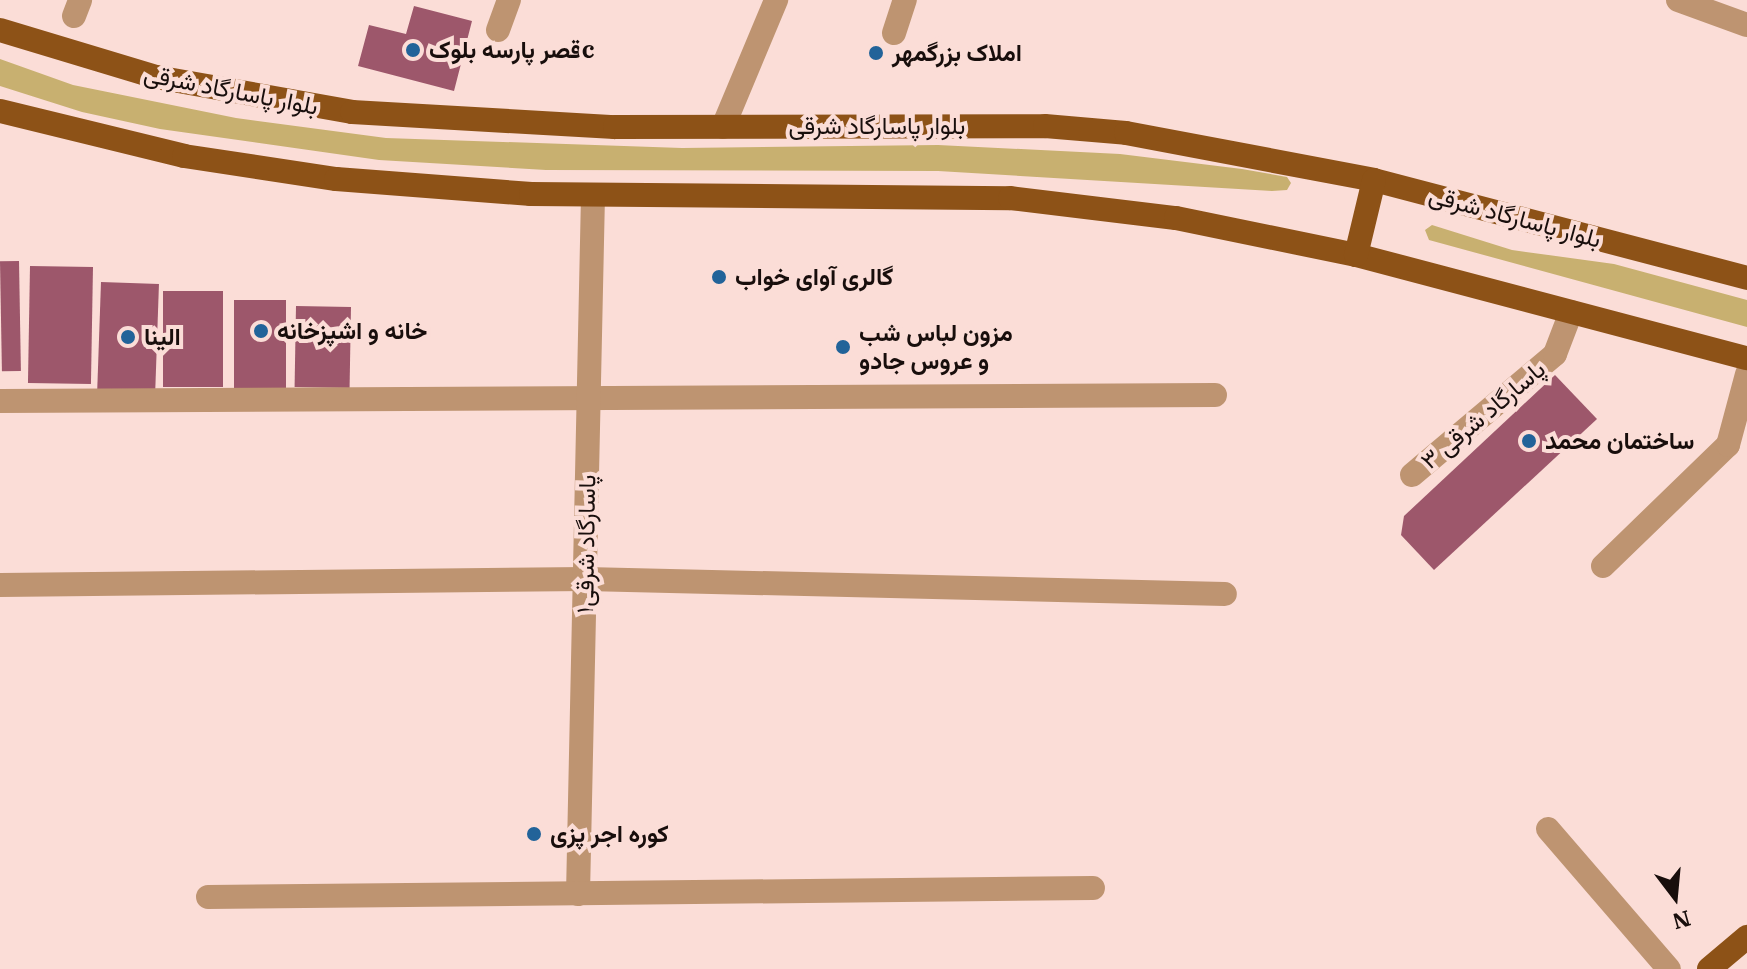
<!DOCTYPE html>
<meta charset="utf-8">
<style>
body{margin:0}
#map{position:relative;width:1747px;height:969px;overflow:hidden;background:#fbddd7;font-family:"IBM Plex Serif",Vazirmatn,serif}
div>[style]{position:absolute}
.green>*{inset:0;background:#c8b070}
.building>*{inset:0;background:#9d576b;transform-origin:0 0}
.minor>*{height:24px;margin:-12px;padding:0 12px;transform-origin:12px;border-radius:12px;background:#be9471}
.major>*{height:24px;margin:-12px;padding:0 12px;transform-origin:12px;border-radius:12px;background:#8d5217}
.dots>*{width:22px;height:22px;translate:-50% -50%;box-sizing:border-box;border:4px solid #fbddd7;border-radius:50%}
span{translate:-50% -50%;white-space:nowrap;text-align:center;line-height:1.15;-webkit-text-stroke:8px #fbddd7;paint-order:stroke}
.poi-label{font-size:24px;color:#180e0c;font-weight:700}
.left{translate:0 -50%;text-align:left}
.street-label{font-size:24px;color:#180e0c}
.north{position:absolute;left:1635px;top:857px;width:80px;height:80px;-webkit-text-stroke:6px #fbddd7;paint-order:stroke;rotate:164deg;font-size:22px;font-weight:700;line-height:32px;text-align:center;color:#180e0c}
.north::after{content:'';display:block;margin:auto;width:28px;height:36px;background:#180e0c;clip-path:polygon(50% 0,100% 100%,50% 72%,0 100%)}
</style>
<div id="map">
<div class="green">
<i style="clip-path:polygon(0 59px,73px 85px,236px 118px,386px 138px,682px 148px,938px 145px,1120px 154px,1242px 169px,1287px 177px,1291px 183px,1287px 190px,1272px 191px,938px 171px,546px 170px,379px 160px,160px 129px,82px 112px,0 86px)"></i>
<i style="clip-path:polygon(1432px 225px,1512px 250px,1614px 264px,1747px 300px,1747px 327px,1429px 240px,1425px 230px)"></i>
</div>
<div class="building">
<i style="clip-path:polygon(414px 6px,472px 21px,454px 91px,358px 66px,369px 25px,406px 34px)"></i>
<i style="left:19px;top:261px;width:110px;height:19px;rotate:89deg"></i>
<i style="left:30px;top:266px;width:63px;height:117px;rotate:1deg"></i>
<i style="left:101px;top:282px;width:58px;height:108px;rotate:2deg"></i>
<i style="left:163px;top:291px;width:60px;height:96px"></i>
<i style="left:234px;top:300px;width:52px;height:88px"></i>
<i style="left:296px;top:306px;width:55px;height:81px;rotate:1deg"></i>
<i style="clip-path:polygon(1555px 375px,1597px 419px,1434px 570px,1401px 535px,1404px 516px)"></i>
</div>
<div class="minor">
<i style="left:1678px;top:0;width:73px;rotate:19.9deg"></i>
<i style="left:74px;top:16px;width:17px;rotate:-69deg"></i>
<i style="left:498px;top:30px;width:32px;rotate:-70deg"></i>
<i style="left:894px;top:33px;width:35px;rotate:-72deg"></i>
<i style="left:723px;top:127px;width:138px;rotate:-67.3deg"></i>
<i style="left:0;top:401px;width:1215px;rotate:-0.28deg"></i>
<i style="left:1412px;top:475px;width:187px;rotate:-40.2deg"></i>
<i style="left:1555px;top:354px;width:45px;rotate:-69.1deg"></i>
<i style="left:1603px;top:566px;width:174px;rotate:-44.1deg"></i>
<i style="left:1728px;top:445px;width:73px;rotate:-75deg"></i>
<i style="left:0;top:585px;width:586px;rotate:-0.59deg"></i>
<i style="left:586px;top:579px;width:639px;rotate:1.34deg"></i>
<i style="left:1548px;top:829px;width:185px;rotate:49.2deg"></i>
<i style="left:578px;top:894px;width:699px;rotate:-88.77deg"></i>
<i style="left:208px;top:897px;width:885px;rotate:-0.58deg"></i>
</div>
<div class="major">
<i style="left:0;top:30px;width:163px;rotate:16.8deg"></i>
<i style="left:156px;top:77px;width:199px;rotate:10.1deg"></i>
<i style="left:352px;top:112px;width:263px;rotate:3.3deg"></i>
<i style="left:615px;top:127px;width:430px;rotate:-0.1deg"></i>
<i style="left:1045px;top:126px;width:81px;rotate:4.9deg"></i>
<i style="left:1126px;top:133px;width:252px;rotate:10.7deg"></i>
<i style="left:1374px;top:180px;width:386px;rotate:14.7deg"></i>
<i style="left:0;top:111px;width:189px;rotate:13.7deg"></i>
<i style="left:184px;top:156px;width:154px;rotate:8.6deg"></i>
<i style="left:336px;top:179px;width:196px;rotate:4.4deg"></i>
<i style="left:531px;top:194px;width:479px;rotate:0.5deg"></i>
<i style="left:1010px;top:198px;width:167px;rotate:6.9deg"></i>
<i style="left:1176px;top:218px;width:184px;rotate:11.6deg"></i>
<i style="left:1356px;top:255px;width:404px;rotate:14.8deg"></i>
<i style="left:1356px;top:255px;width:77px;rotate:-76.5deg"></i>
<i style="left:1709px;top:969px;width:50px;rotate:-40.1deg"></i>
</div>
<div class="dots">
<i style="left:413px;top:50px;background:#226399"></i>
<i style="left:876px;top:53px;background:#226399"></i>
<i style="left:719px;top:277px;background:#226399"></i>
<i style="left:261px;top:331px;background:#226399"></i>
<i style="left:128px;top:337px;background:#226399"></i>
<i style="left:843px;top:347px;background:#226399"></i>
<i style="left:1529px;top:441px;background:#226399"></i>
<i style="left:534px;top:834px;background:#226399"></i>
</div>
<div class="poi-label">
<span class="left" style="left:429px;top:50px">قصر پارسه بلوکc</span>
<span class="left" style="left:892px;top:53px">املاک بزرگمهر</span>
<span class="left" style="left:735px;top:277px">گالری آوای خواب</span>
<span class="left" style="left:277px;top:331px">خانه و اشپزخانه</span>
<span class="left" style="left:859px;top:347px">مزون لباس شب<br>و عروس جادو</span>
<span class="left" style="left:144px;top:337px">الینا</span>
<span class="left" style="left:1545px;top:441px">ساختمان محمد</span>
<span class="left" style="left:550px;top:834px">کوره اجر پزی</span>
</div>
<div class="street-label">
<span style="left:231px;top:90px;rotate:11deg">بلوار پاسارگاد شرقی</span>
<span style="left:877px;top:126px">بلوار پاسارگاد شرقی</span>
<span style="left:1515px;top:217px;rotate:15deg">بلوار پاسارگاد شرقی</span>
<span style="left:1483px;top:415px;rotate:-40deg">پاسارگاد شرقی ۳</span>
<span style="left:586px;top:544px;rotate:-89deg">پاسارگاد شرقی۱</span>
</div>
<div class="north">N</div>
</div>
